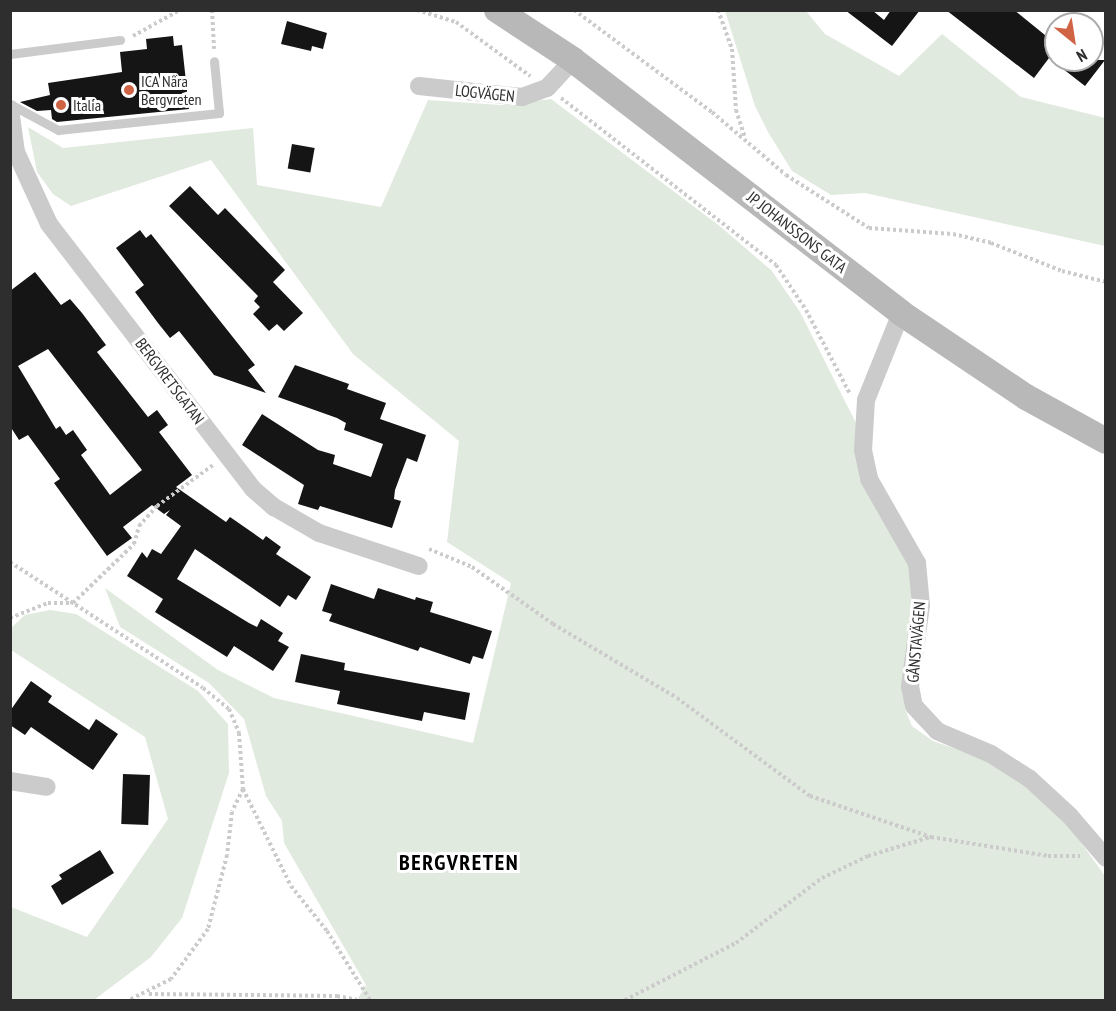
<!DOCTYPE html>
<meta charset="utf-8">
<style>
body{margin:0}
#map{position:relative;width:1116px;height:1011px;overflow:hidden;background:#fff;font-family:"PT Sans Narrow",sans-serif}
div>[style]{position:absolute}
.green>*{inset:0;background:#e1eade}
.building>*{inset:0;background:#151515;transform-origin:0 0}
.path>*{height:4px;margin-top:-2px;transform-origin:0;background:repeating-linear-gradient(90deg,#cbcbcb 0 3px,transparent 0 6px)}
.lane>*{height:9px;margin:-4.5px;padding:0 4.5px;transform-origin:4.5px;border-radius:4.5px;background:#cbcbcb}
.street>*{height:18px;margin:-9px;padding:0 9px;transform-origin:9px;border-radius:9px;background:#cbcbcb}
.secondary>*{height:26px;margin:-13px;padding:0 13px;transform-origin:13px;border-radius:13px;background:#b8b8b8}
.dots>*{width:16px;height:16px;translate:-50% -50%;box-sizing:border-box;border:3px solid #fff;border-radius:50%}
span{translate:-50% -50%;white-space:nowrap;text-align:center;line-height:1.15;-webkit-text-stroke:6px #fff;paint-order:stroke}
.poi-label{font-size:16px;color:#2e2e2e}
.left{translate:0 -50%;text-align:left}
.street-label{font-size:16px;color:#2e2e2e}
.district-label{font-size:22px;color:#000;font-weight:700;letter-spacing:1.5px}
.frame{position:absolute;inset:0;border:12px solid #2e2e2e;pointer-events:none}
.north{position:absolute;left:1044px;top:12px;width:60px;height:60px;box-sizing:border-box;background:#fff;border:2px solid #ababab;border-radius:50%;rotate:150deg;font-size:16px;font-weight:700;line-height:24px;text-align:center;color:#2e2e2e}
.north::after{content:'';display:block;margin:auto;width:21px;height:27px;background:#d16345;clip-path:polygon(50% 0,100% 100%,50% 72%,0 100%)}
</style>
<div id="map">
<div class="green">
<i style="clip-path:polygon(725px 11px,806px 11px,825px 34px,899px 76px,942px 34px,1021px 97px,1105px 118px,1105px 246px,865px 193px,831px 195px,792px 171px,768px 132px,755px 106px)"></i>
<i style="clip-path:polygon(551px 99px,721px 227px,772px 271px,800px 312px,857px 425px,860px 481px,910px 565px,912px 603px,903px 680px,905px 709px,912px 726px,933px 741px,986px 759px,1024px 785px,1065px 820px,1105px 876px,1105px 1000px,357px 1000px,366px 985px,284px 843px,282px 821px,266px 796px,244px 719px,209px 683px,120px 627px,105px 588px,218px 670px,274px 698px,473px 743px,511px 583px,447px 542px,459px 441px,353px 354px,211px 160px,71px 206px,53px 194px,37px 172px,28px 127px,63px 148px,253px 128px,257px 185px,381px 207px,428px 100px,501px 105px)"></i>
<i style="clip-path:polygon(50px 610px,76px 614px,198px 691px,228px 724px,229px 773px,182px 918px,151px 957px,94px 1000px,11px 1000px,11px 907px,87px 937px,168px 819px,145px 737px,11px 650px,11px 628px,25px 615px)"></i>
</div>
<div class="building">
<i style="clip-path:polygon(845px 10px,872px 10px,884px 20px,891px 10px,920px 10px,892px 46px)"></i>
<i style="clip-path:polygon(946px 10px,1014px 10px,1056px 44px,1056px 60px,1105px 60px,1085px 86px,1049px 58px,1034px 78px)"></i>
<i style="clip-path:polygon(287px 21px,327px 33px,323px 49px,312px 46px,311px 51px,281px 44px)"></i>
<i style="clip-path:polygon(173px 36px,174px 46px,182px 45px,189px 109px,57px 122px,52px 119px,51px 110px,37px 111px,20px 102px,50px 95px,48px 83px,122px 72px,120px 52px,147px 49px,146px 39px)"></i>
<i style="left:292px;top:144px;width:23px;height:25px;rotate:10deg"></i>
<i style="clip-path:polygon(190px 186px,218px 215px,225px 208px,285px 270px,273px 282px,303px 313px,284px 331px,277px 324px,269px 331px,253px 314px,260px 307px,254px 301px,258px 296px,169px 206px)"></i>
<i style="clip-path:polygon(140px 230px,146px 238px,151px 234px,255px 365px,248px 370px,266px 393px,214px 375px,179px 331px,170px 338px,158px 323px,135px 292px,144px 285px,116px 248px)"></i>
<i style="clip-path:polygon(evenodd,35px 272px,61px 305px,70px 299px,82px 313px,106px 345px,97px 352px,148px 417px,157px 410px,168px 425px,159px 432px,192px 475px,176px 487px,226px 522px,230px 517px,263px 540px,266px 536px,281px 547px,276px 554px,311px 577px,296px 600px,288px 595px,280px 607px,195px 549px,177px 579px,249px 623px,257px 627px,261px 619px,283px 633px,278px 641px,289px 647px,273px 671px,234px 646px,227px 657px,155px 612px,163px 599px,127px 576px,142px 552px,147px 558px,152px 549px,161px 554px,181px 526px,166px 515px,170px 510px,164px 514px,152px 505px,123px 527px,132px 538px,107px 556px,54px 483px,60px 479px,28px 435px,19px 440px,10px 426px,10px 291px,35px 272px,48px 349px,142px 470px,110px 495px,81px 455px,87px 450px,73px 430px,66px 435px,60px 426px,56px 429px,18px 366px,48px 349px)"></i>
<i style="clip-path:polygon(295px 365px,349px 384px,347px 389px,386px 403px,380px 419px,426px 435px,417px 462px,407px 458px,395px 490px,394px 499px,401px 501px,392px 528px,320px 506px,318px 510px,298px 504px,304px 485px,242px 445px,262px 414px,318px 450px,335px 455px,333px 464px,371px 477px,383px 444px,344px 430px,346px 423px,337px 418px,278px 397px)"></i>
<i style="clip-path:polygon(331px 584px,374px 599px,378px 588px,415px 600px,416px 597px,433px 602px,430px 612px,492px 631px,483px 659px,473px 656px,470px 664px,420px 647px,418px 651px,329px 621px,332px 614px,322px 611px)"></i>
<i style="clip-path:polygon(301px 654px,345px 663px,344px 670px,470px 693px,465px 720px,424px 712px,422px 721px,337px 704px,340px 691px,295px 682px)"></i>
<i style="clip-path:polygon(31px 681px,52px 696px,48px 702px,89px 730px,96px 719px,118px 734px,93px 770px,31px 727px,25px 735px,10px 725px,10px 711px)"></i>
<i style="left:123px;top:774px;width:27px;height:50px;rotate:2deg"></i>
<i style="clip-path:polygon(100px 850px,114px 873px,62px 905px,51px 886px,62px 879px,59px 875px)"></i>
</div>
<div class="path">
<i style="left:212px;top:10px;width:39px;rotate:87deg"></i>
<i style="left:417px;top:10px;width:41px;rotate:17.1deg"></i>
<i style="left:456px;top:22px;width:92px;rotate:36.1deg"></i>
<i style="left:574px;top:10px;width:172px;rotate:36.5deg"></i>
<i style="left:712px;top:112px;width:97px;rotate:40.4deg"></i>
<i style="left:786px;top:175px;width:98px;rotate:32.6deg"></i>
<i style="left:869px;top:228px;width:84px;rotate:4.1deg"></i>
<i style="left:953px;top:234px;width:39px;rotate:13deg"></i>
<i style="left:991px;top:243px;width:76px;rotate:21.5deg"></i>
<i style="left:1062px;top:271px;width:45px;rotate:14deg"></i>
<i style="left:718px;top:10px;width:41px;rotate:70.3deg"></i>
<i style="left:732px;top:49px;width:61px;rotate:86.2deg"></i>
<i style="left:736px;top:110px;width:28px;rotate:72deg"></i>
<i style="left:133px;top:36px;width:54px;rotate:-29deg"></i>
<i style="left:561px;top:98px;width:272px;rotate:37.8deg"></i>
<i style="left:776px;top:265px;width:54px;rotate:56.3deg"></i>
<i style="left:806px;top:310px;width:95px;rotate:62.4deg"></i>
<i style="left:10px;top:214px;width:4px;rotate:90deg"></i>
<i style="left:429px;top:549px;width:47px;rotate:22.7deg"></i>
<i style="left:472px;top:567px;width:99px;rotate:35.1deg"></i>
<i style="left:553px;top:624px;width:144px;rotate:30.8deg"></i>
<i style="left:677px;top:698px;width:165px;rotate:36.4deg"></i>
<i style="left:810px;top:796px;width:128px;rotate:18.7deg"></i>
<i style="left:931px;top:837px;width:119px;rotate:9.2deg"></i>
<i style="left:1048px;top:856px;width:32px"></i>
<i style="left:10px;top:562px;width:230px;rotate:33.1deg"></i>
<i style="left:203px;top:688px;width:33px;rotate:39deg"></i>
<i style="left:229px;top:709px;width:26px;rotate:67deg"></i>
<i style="left:239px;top:733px;width:56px;rotate:85.9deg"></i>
<i style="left:243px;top:789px;width:25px;rotate:116deg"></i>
<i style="left:232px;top:812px;width:43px;rotate:96.6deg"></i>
<i style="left:227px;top:855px;width:76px;rotate:104.4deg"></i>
<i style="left:208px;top:929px;width:62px;rotate:126.5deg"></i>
<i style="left:171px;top:979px;width:47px;rotate:153.4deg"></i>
<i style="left:10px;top:618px;width:41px;rotate:-21.5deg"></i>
<i style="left:48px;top:603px;width:25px"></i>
<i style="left:73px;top:603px;width:85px;rotate:-44deg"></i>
<i style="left:134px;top:544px;width:19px;rotate:-74deg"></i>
<i style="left:139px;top:526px;width:27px;rotate:-48deg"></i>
<i style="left:157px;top:506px;width:69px;rotate:-36.2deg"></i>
<i style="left:243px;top:789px;width:108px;rotate:63.7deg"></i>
<i style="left:291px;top:886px;width:58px;rotate:51.3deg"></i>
<i style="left:327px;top:931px;width:81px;rotate:58.1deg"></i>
<i style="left:149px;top:994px;width:188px;rotate:0.6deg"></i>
<i style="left:337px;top:996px;width:20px;rotate:11deg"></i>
<i style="left:625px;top:1000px;width:125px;rotate:-27.2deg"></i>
<i style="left:736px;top:943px;width:108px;rotate:-37.1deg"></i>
<i style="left:822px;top:878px;width:51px;rotate:-25.6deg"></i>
<i style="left:868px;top:856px;width:65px;rotate:-17deg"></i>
</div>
<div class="lane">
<i style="left:10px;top:54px;width:111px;rotate:-7.3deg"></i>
<i style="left:10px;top:104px;width:55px;rotate:28.4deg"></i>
<i style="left:58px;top:130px;width:162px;rotate:-6deg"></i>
<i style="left:219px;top:113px;width:52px;rotate:-95.5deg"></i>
</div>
<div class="street">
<i style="left:419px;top:86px;width:104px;rotate:6.1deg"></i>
<i style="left:522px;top:97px;width:27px;rotate:-20deg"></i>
<i style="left:547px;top:88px;width:38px;rotate:-47deg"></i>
<i style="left:10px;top:109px;width:43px;rotate:82.1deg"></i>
<i style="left:16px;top:152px;width:79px;rotate:65.4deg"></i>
<i style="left:49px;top:224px;width:334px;rotate:52.4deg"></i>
<i style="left:253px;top:489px;width:28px;rotate:41deg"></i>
<i style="left:274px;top:507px;width:52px;rotate:30deg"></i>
<i style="left:319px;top:533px;width:105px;rotate:18.3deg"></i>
<i style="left:901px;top:313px;width:94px;rotate:111.9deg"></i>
<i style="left:866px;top:400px;width:50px;rotate:93.4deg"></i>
<i style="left:863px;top:450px;width:30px;rotate:78deg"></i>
<i style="left:869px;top:479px;width:97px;rotate:60.3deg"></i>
<i style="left:917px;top:563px;width:42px;rotate:84.6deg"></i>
<i style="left:921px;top:605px;width:82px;rotate:97.7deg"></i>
<i style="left:910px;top:686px;width:20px;rotate:79deg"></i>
<i style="left:914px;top:706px;width:34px;rotate:47deg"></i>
<i style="left:937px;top:731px;width:59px;rotate:23.1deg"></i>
<i style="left:991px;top:754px;width:46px;rotate:32.7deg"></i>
<i style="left:1030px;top:779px;width:54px;rotate:42.8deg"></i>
<i style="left:1070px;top:816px;width:55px;rotate:49.4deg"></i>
<i style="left:10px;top:781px;width:37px;rotate:9deg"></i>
</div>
<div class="secondary">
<i style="left:497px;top:10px;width:91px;rotate:33.3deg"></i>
<i style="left:573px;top:60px;width:414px;rotate:37.6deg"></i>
<i style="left:901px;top:313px;width:151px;rotate:33.9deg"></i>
<i style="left:1026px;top:397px;width:91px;rotate:28.8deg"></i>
</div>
<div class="dots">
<i style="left:129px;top:90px;background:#d16345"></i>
<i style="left:61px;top:105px;background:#d16345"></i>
</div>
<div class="poi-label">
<span class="left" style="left:141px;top:90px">ICA Nära<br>Bergvreten</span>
<span class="left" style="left:73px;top:105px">Italia</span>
</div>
<div class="street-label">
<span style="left:485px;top:93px;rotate:6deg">LOGVÄGEN</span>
<span style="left:797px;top:232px;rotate:38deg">JP JOHANSSONS GATA</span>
<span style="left:170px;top:381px;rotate:53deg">BERGVRETSGATAN</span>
<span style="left:916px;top:642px;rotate:-85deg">GÅNSTAVÄGEN</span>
</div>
<div class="district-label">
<span style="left:459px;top:863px">BERGVRETEN</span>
</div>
<div class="frame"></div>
<div class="north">N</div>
</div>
